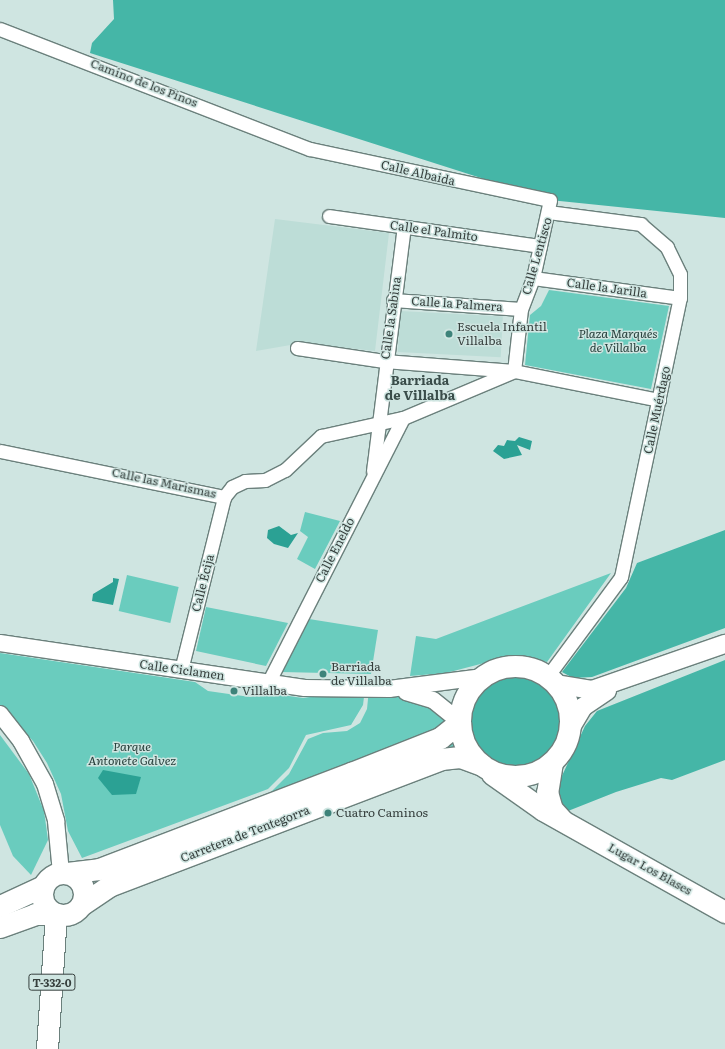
<!DOCTYPE html>
<meta charset="utf-8">
<style>
body{margin:0}
#map{position:relative;width:725px;height:1049px;overflow:hidden;background:#cfe5e1;font-family:Literata,serif}
div>[style]{position:absolute}
.built>*{inset:0;background:#bdddd7;transform-origin:0 0}
.green>*{inset:0;background:#6accbe;transform-origin:0 0}
.forest>*{inset:0;background:#45b6a7}
.round{border-radius:50%}
.water>*{inset:0;background:#2ba194}
.roads{filter:drop-shadow(1px 0 #6b807c) drop-shadow(-1px 0 #6b807c) drop-shadow(0 1px #6b807c) drop-shadow(0 -1px #6b807c)}
.minor>*{height:13px;margin:-6.5px;padding:0 6.5px;transform-origin:6.5px;border-radius:6.5px;background:#fff}
.tertiary>*{height:16px;margin:-8px;padding:0 8px;transform-origin:8px;border-radius:8px;background:#fff}
.secondary>*{height:18px;margin:-9px;padding:0 9px;transform-origin:9px;border-radius:9px;background:#fff}
.primary>*{height:21px;margin:-10.5px;padding:0 10.5px;transform-origin:10.5px;border-radius:10.5px;background:#fff}
.primary>.ring{margin:-10.5px;padding:0;box-sizing:content-box;background:none;border:21px solid #fff;border-radius:50%}
.dots>*{width:11px;height:11px;translate:-50% -50%;box-sizing:border-box;border:2px solid #cfe5e1;border-radius:50%}
span{translate:-50% -50%;white-space:nowrap;text-align:center;line-height:1.15;-webkit-text-stroke:3px #cfe5e1;paint-order:stroke}
.shield-label span{padding:1px 3px;background:#cfe5e1;border:1px solid;border-radius:3px;-webkit-text-stroke-width:0}
.shield-label{font-size:11px;color:#363f3d;font-weight:700}
.street-label{font-size:12px;color:#363f3d}
.poi-label{font-size:12px;color:#363f3d}
.left{translate:0 -50%;text-align:left}
.park-label{font-size:12px;color:#263f3b;font-style:italic}
.neighbourhood-label{font-size:13px;color:#3a4d4a;font-weight:700}
</style>
<div id="map">
<div class="built">
<i style="clip-path:polygon(275px 219px,389px 233px,375px 351px,302px 343px,256px 351px)"></i>
<i style="left:400px;top:311px;width:103px;height:41px;rotate:3deg"></i>
</div>
<div class="green">
<i style="clip-path:polygon(549px 290px,669px 306px,651px 389px,525px 365px,530px 315px,541px 306px)"></i>
<i style="clip-path:polygon(305px 512px,340px 521px,315px 569px,297px 559px,308px 537px,300px 531px)"></i>
<i style="clip-path:polygon(611px 573px,547px 662px,515px 655px,446px 673px,410px 676px,416px 636px,436px 639px)"></i>
<i style="left:127px;top:575px;width:53px;height:37px;rotate:13deg"></i>
<i style="clip-path:polygon(206px 607px,288px 623px,266px 666px,196px 651px)"></i>
<i style="clip-path:polygon(309px 619px,378px 630px,371px 674px,281px 672px)"></i>
<i style="clip-path:polygon(0 653px,195px 682px,208px 691px,250px 697px,267px 693px,303px 698px,365px 689px,363px 705px,351px 725px,306px 735px,289px 768px,268px 789px,82px 858px,68px 831px,61px 794px,47px 763px,33px 741px,0 706px)"></i>
<i style="clip-path:polygon(369px 689px,410px 693px,460px 722px,473px 760px,270px 793px,289px 774px,308px 739px,323px 733px,347px 731px,360px 723px,367px 709px)"></i>
<i style="clip-path:polygon(0 735px,29px 774px,44px 811px,48px 840px,31px 875px,13px 856px,0 825px)"></i>
</div>
<div class="forest">
<i style="clip-path:polygon(113px 0,725px 0,725px 218px,550px 200px,90px 53px,92px 43px,114px 19px)"></i>
<i style="clip-path:polygon(725px 530px,725px 628px,592px 677px,573px 678px,562px 672px,626px 588px,637px 563px)"></i>
<i style="clip-path:polygon(725px 660px,725px 760px,672px 780px,661px 778px,616px 792px,568px 811px,562px 805px,559px 793px,561px 778px,585px 726px,597px 711px)"></i>
<i class="round" style="left:461px;top:667px;width:108px;height:108px"></i>
</div>
<div class="water">
<i style="clip-path:polygon(519px 437px,532px 441px,530px 450px,517px 445px,522px 455px,504px 459px,493px 451px,498px 445px,504px 446px,507px 440px,515px 441px)"></i>
<i style="clip-path:polygon(279px 526px,291px 535px,298px 533px,288px 548px,274px 544px,267px 538px,268px 530px)"></i>
<i style="clip-path:polygon(113px 578px,119px 579px,113px 605px,92px 601px,93px 594px,113px 582px)"></i>
<i style="clip-path:polygon(103px 770px,141px 777px,136px 794px,112px 795px,98px 778px)"></i>
</div>
<div class="roads">
<div class="minor">
<i style="left:0;top:29px;width:332px;rotate:21.2deg"></i>
<i style="left:310px;top:149px;width:245px;rotate:12deg"></i>
<i style="left:550px;top:200px;width:80px;rotate:102.3deg"></i>
<i style="left:533px;top:278px;width:33px;rotate:111deg"></i>
<i style="left:521px;top:309px;width:62px;rotate:96.4deg"></i>
<i style="left:514px;top:371px;width:130px;rotate:-175.6deg"></i>
<i style="left:384px;top:361px;width:88px;rotate:-171.5deg"></i>
<i style="left:329px;top:216px;width:213px;rotate:8.1deg"></i>
<i style="left:533px;top:278px;width:148px;rotate:7.7deg"></i>
<i style="left:393px;top:300px;width:128px;rotate:4deg"></i>
<i style="left:0;top:451px;width:229px;rotate:11.6deg"></i>
<i style="left:373px;top:471px;width:246px;rotate:-82.8deg"></i>
<i style="left:181px;top:670px;width:178px;rotate:-76deg"></i>
<i style="left:224px;top:497px;width:13px;rotate:-51deg"></i>
<i style="left:232px;top:487px;width:14px;rotate:-25deg"></i>
<i style="left:245px;top:481px;width:20px;rotate:-3deg"></i>
<i style="left:265px;top:480px;width:22px;rotate:-27deg"></i>
<i style="left:285px;top:470px;width:50px;rotate:-43.4deg"></i>
<i style="left:321px;top:436px;width:84px;rotate:-12.4deg"></i>
<i style="left:403px;top:418px;width:121px;rotate:-22.9deg"></i>
<i style="left:514px;top:371px;width:148px;rotate:11.3deg"></i>
<i style="left:547px;top:677px;width:124px;rotate:-53.5deg"></i>
<i style="left:621px;top:577px;width:285px;rotate:-78.1deg"></i>
<i style="left:680px;top:298px;width:24px;rotate:-90deg"></i>
<i style="left:680px;top:274px;width:30px;rotate:-116deg"></i>
<i style="left:667px;top:247px;width:35px;rotate:-139deg"></i>
<i style="left:641px;top:224px;width:93px;rotate:-172.6deg"></i>
<i style="left:268px;top:683px;width:297px;rotate:-63deg"></i>
</div>
<div class="tertiary">
<i style="left:0;top:643px;width:308px;rotate:8.4deg"></i>
<i style="left:305px;top:688px;width:84px;rotate:0.7deg"></i>
<i style="left:389px;top:689px;width:95px;rotate:-7.3deg"></i>
<i style="left:406px;top:692px;width:28px;rotate:17deg"></i>
<i style="left:433px;top:700px;width:35px;rotate:39deg"></i>
<i style="left:0;top:714px;width:34px;rotate:52deg"></i>
<i style="left:21px;top:741px;width:49px;rotate:60.8deg"></i>
<i style="left:45px;top:784px;width:39px;rotate:73deg"></i>
<i style="left:56px;top:821px;width:52px;rotate:84.5deg"></i>
</div>
<div class="secondary">
<i style="left:555px;top:684px;width:37px;rotate:9deg"></i>
<i style="left:592px;top:690px;width:141px;rotate:-19.1deg"></i>
<i style="left:570px;top:729px;width:26px;rotate:-59deg"></i>
<i style="left:583px;top:707px;width:29px;rotate:-34deg"></i>
</div>
<div class="primary">
<i class="ring" style="left:460px;top:666px;width:89px;height:89px"></i>
<i style="left:552px;top:762px;width:30px;rotate:99deg"></i>
<i style="left:547px;top:792px;width:18px;rotate:74deg"></i>
<i style="left:552px;top:809px;width:15px;rotate:48deg"></i>
<i style="left:492px;top:774px;width:62px;rotate:35.2deg"></i>
<i style="left:543px;top:810px;width:209px;rotate:29.3deg"></i>
<i class="ring" style="left:42px;top:873px;width:21px;height:21px"></i>
<i style="left:67px;top:873px;width:32px;rotate:-7deg"></i>
<i style="left:99px;top:869px;width:270px;rotate:-20.9deg"></i>
<i style="left:351px;top:773px;width:96px;rotate:-21.5deg"></i>
<i style="left:440px;top:738px;width:26px;rotate:-39deg"></i>
<i style="left:81px;top:905px;width:34px;rotate:-34deg"></i>
<i style="left:109px;top:886px;width:355px;rotate:-20.9deg"></i>
<i style="left:441px;top:759px;width:19px;rotate:-6deg"></i>
<i style="left:460px;top:757px;width:23px;rotate:20deg"></i>
<i style="left:0;top:906px;width:47px;rotate:-24.9deg"></i>
<i style="left:0;top:927px;width:37px;rotate:-20deg"></i>
<i style="left:35px;top:914px;width:21px"></i>
<i style="left:47px;top:1049px;width:135px;rotate:-86.2deg"></i>
</div>
</div>
<div class="dots">
<i style="left:449px;top:334px;background:#3e837a"></i>
<i style="left:323px;top:674px;background:#3e837a"></i>
<i style="left:234px;top:691px;background:#3e837a"></i>
<i style="left:328px;top:813px;background:#3e837a"></i>
</div>
<div class="shield-label">
<span style="left:52px;top:982px">T-332-0</span>
</div>
<div class="street-label">
<span style="left:144px;top:83px;rotate:21deg">Camino de los Pinos</span>
<span style="left:418px;top:173px;rotate:13deg">Calle Albaida</span>
<span style="left:434px;top:231px;rotate:8deg">Calle el Palmito</span>
<span style="left:537px;top:256px;rotate:-74deg">Calle Lentisco</span>
<span style="left:607px;top:288px;rotate:8deg">Calle la Jarilla</span>
<span style="left:457px;top:304px;rotate:4deg">Calle la Palmera</span>
<span style="left:391px;top:318px;rotate:-82deg">Calle la Sabina</span>
<span style="left:657px;top:410px;rotate:-78deg">Calle Muérdago</span>
<span style="left:164px;top:483px;rotate:12deg">Calle las Marismas</span>
<span style="left:335px;top:550px;rotate:-63deg">Calle Eneldo</span>
<span style="left:203px;top:583px;rotate:-76deg">Calle Écija</span>
<span style="left:182px;top:670px;rotate:8deg">Calle Ciclamen</span>
<span style="left:245px;top:834px;rotate:-21deg">Carretera de Tentegorra</span>
<span style="left:650px;top:869px;rotate:29deg">Lugar Los Blases</span>
</div>
<div class="poi-label">
<span class="left" style="left:457px;top:334px">Escuela Infantil<br>Villalba</span>
<span class="left" style="left:331px;top:674px">Barriada<br>de Villalba</span>
<span class="left" style="left:242px;top:691px">Villalba</span>
<span class="left" style="left:336px;top:813px">Cuatro Caminos</span>
</div>
<div class="park-label">
<span style="left:618px;top:341px">Plaza Marqués<br>de Villalba</span>
<span style="left:132px;top:754px">Parque<br>Antonete Galvez</span>
</div>
<div class="neighbourhood-label">
<span style="left:420px;top:388px">Barriada<br>de Villalba</span>
</div>
</div>
